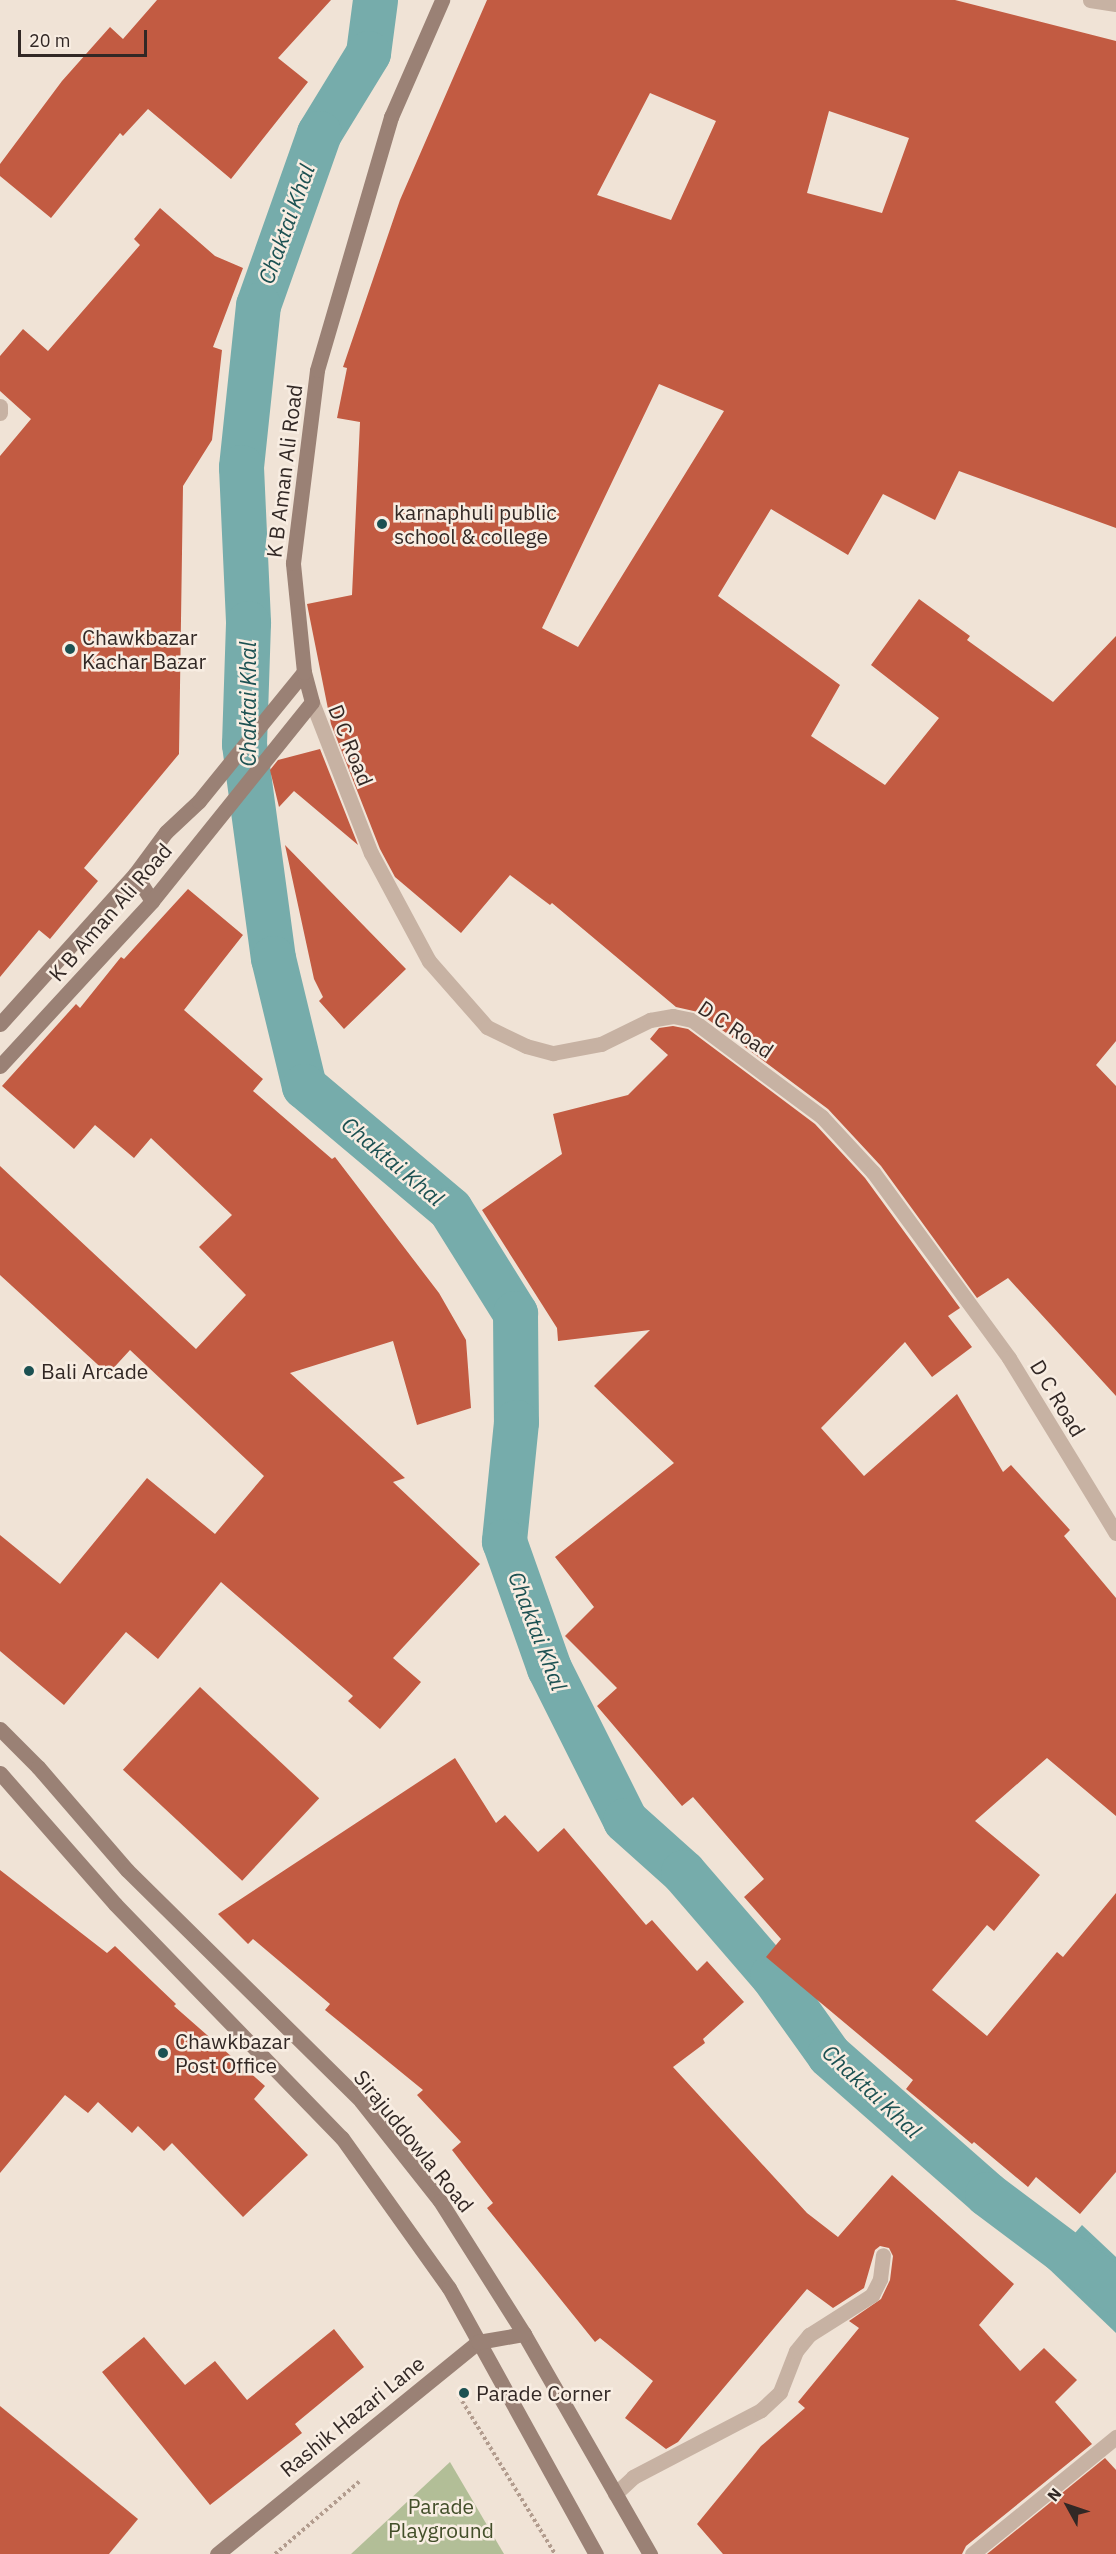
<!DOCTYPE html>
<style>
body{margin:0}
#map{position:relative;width:1116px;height:2554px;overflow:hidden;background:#f0e3d6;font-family:"IBM Plex Sans",sans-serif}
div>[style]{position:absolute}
.green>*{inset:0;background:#b2be97}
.water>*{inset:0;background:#76acab}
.canal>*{height:45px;margin:-22.5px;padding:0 22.5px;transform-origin:22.5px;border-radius:22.5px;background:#76acab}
.building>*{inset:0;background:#c25b42;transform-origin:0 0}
.path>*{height:4px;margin-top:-2px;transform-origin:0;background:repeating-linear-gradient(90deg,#b29c8e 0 3px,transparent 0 6px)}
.street>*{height:15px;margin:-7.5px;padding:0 7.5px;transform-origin:7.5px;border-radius:7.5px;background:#c7b2a3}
.secondary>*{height:15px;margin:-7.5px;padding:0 7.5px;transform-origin:7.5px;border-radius:7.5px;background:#9a8175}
.dots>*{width:16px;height:16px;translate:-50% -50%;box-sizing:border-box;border:3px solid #f8ede2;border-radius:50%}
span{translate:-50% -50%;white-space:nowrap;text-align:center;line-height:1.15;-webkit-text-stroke:5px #f8ede2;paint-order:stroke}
.street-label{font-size:21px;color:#322825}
.poi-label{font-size:21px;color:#322825}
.left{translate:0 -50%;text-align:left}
.park-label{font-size:21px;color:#434f2a}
.water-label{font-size:22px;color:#1c5152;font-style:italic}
.north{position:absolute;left:1038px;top:2476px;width:60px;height:60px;-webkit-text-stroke:4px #f8ede2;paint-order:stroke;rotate:310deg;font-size:16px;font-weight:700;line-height:24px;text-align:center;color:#322825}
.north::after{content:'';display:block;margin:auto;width:21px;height:27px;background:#322825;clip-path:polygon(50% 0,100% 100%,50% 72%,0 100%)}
.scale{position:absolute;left:18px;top:30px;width:129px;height:27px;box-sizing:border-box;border:3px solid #322825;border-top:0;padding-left:8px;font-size:18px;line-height:21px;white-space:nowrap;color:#322825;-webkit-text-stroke:4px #f8ede2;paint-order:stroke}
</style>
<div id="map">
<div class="green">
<i style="clip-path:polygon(450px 2462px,504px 2554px,351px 2554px)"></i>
</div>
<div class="water">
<i style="clip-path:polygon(1082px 2225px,1116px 2257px,1116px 2333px,1046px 2266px)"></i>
</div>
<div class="canal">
<i style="left:375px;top:0;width:53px;rotate:97.5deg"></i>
<i style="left:368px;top:53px;width:94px;rotate:121.5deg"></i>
<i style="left:319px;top:133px;width:182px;rotate:109.5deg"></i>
<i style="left:258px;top:305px;width:163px;rotate:96deg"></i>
<i style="left:241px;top:467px;width:156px;rotate:87.4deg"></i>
<i style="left:248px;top:623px;width:121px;rotate:91.9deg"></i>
<i style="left:244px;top:744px;width:216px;rotate:82.3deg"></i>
<i style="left:273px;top:958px;width:132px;rotate:76.4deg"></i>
<i style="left:304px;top:1086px;width:191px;rotate:40.1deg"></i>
<i style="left:450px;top:1209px;width:123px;rotate:58deg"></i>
<i style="left:515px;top:1313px;width:109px;rotate:89.5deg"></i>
<i style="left:516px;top:1422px;width:120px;rotate:95.8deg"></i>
<i style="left:504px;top:1541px;width:135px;rotate:70.5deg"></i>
<i style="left:549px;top:1668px;width:170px;rotate:63.4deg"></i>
<i style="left:625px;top:1820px;width:78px;rotate:41.9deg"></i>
<i style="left:683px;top:1872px;width:136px;rotate:49.2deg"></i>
<i style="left:772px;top:1975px;width:98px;rotate:54.5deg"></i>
<i style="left:829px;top:2055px;width:210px;rotate:41.3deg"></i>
<i style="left:987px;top:2194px;width:161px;rotate:36.9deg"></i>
</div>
<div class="building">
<i style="clip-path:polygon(157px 0,331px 0,278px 58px,308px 82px,231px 179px,148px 109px,123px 136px,120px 133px,51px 218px,0 176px,0 164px,62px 81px,110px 27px,123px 39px)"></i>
<i style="clip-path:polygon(evenodd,487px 0,955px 0,1116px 41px,1116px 528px,959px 471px,935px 520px,883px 494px,848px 555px,771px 509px,718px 596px,840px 685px,811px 736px,885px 785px,939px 718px,871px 665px,919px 599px,970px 636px,967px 640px,1053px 702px,1116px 636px,1116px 1041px,1096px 1065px,1116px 1086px,1116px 1396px,1008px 1278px,977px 1298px,881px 1166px,828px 1109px,698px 1012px,676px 1007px,552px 903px,550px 905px,510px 875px,461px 933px,395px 877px,380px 849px,331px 724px,307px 604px,352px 595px,360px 422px,337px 418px,347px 368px,343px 367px,400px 200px,487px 0,650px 93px,716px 121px,671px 220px,597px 195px,650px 93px,487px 0,829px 111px,909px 138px,882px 213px,807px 193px,829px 111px,487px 0,659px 384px,724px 411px,578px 647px,542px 628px,659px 384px)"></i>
<i style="clip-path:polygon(160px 208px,215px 256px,243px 268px,213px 347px,222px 350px,212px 440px,183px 486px,179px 754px,84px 868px,98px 881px,50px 939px,39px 930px,0 977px,0 456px,31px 419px,0 391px,0 356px,23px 329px,48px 351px,140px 245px,134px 239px)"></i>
<i style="clip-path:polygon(320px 749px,358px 845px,294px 791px,279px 807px,270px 770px,278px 760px)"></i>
<i style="clip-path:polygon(285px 845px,406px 969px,344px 1029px,319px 1001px,323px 997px,314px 979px)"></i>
<i style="clip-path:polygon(188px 889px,243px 935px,184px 1010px,263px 1079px,253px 1091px,332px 1159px,335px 1157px,439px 1293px,466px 1340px,471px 1408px,417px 1425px,393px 1341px,290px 1373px,405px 1478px,393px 1482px,480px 1564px,393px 1658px,421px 1682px,380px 1729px,348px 1701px,353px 1696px,221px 1582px,158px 1659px,126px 1632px,64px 1705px,0 1651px,0 1535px,60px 1584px,147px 1478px,215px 1534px,264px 1476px,130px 1350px,108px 1374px,0 1275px,0 1166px,196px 1349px,246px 1295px,199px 1247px,232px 1215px,151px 1138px,134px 1158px,95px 1125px,74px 1149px,2px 1086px,76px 1004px,80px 1008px,121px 957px,124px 959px)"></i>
<i style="clip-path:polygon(673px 1026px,688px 1029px,815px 1124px,865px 1178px,960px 1308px,948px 1316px,972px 1347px,932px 1377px,905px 1342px,821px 1428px,864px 1476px,957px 1394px,1003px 1472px,1011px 1465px,1070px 1530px,1064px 1536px,1116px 1598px,1116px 1816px,1047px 1758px,975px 1821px,1040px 1875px,994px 1931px,987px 1925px,932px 1990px,987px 2036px,1057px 1952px,1063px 1957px,1116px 1893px,1116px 2172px,1080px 2214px,1036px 2177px,1028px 2187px,974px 2142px,972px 2144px,906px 2089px,913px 2080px,766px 1957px,781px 1939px,744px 1897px,764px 1879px,693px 1797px,682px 1806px,597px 1706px,617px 1688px,565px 1636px,594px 1607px,555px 1557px,674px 1463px,594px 1386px,650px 1330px,558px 1341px,557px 1328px,482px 1210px,562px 1154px,553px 1114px,628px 1095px,668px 1055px,650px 1039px,659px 1028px)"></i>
<i style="left:200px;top:1687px;width:163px;height:113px;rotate:43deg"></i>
<i style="clip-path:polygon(455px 1758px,496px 1823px,505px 1815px,538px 1852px,564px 1828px,646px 1925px,652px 1920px,697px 1971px,707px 1961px,744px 2002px,703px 2039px,705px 2043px,673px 2067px,807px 2213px,838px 2237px,892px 2175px,1014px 2284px,979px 2325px,1020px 2371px,1044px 2348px,1077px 2380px,1055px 2402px,1092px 2444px,966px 2546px,962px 2554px,723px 2554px,697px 2524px,761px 2446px,805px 2408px,798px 2402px,859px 2328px,849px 2321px,881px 2299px,890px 2280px,893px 2256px,889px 2248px,880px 2246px,875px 2250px,864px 2288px,833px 2308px,807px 2289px,678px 2442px,666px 2449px,625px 2418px,653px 2381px,600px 2338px,595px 2342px,487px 2208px,493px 2203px,452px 2150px,461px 2142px,417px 2095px,423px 2090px,325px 2010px,330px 2004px,253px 1939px,248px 1944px,218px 1914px)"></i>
<i style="clip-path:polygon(0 1870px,107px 1953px,115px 1946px,176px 2004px,174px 2006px,265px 2086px,254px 2099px,308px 2155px,243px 2217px,172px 2143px,164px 2151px,138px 2126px,132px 2133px,98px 2102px,88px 2113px,65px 2095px,0 2173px)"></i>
<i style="clip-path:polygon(334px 2329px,364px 2367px,295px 2424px,302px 2433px,210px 2505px,102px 2372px,144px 2337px,185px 2385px,215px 2361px,247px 2400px)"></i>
<i style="clip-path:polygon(0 2406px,138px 2519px,109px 2554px,0 2554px)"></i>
<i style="clip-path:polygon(1105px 2458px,1116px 2470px,1116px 2554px,987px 2554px)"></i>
</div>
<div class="path">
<i style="left:459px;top:2396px;width:185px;rotate:58.7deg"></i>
<i style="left:275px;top:2554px;width:112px;rotate:-40.7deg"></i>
</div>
<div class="street">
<i style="left:1090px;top:0;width:26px;rotate:9deg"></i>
<i style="left:0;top:406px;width:7px;rotate:90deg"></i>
<i style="left:312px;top:702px;width:162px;rotate:68.7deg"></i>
<i style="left:371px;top:853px;width:123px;rotate:61.8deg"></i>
<i style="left:429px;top:961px;width:88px;rotate:48.7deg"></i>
<i style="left:487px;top:1027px;width:43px;rotate:26deg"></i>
<i style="left:526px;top:1046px;width:28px;rotate:15deg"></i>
<i style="left:553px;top:1053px;width:49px;rotate:-10.6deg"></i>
<i style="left:601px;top:1044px;width:55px;rotate:-26.1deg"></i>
<i style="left:650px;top:1020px;width:23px;rotate:-10deg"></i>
<i style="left:673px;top:1016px;width:19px;rotate:12deg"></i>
<i style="left:692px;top:1020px;width:162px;rotate:36.7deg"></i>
<i style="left:822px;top:1117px;width:75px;rotate:47.2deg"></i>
<i style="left:873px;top:1172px;width:230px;rotate:53.8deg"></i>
<i style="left:1009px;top:1358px;width:205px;rotate:58.6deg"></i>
<i style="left:615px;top:2494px;width:25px;rotate:-43deg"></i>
<i style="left:633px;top:2477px;width:144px;rotate:-27.6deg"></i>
<i style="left:761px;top:2410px;width:26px;rotate:-43deg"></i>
<i style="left:780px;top:2392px;width:44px;rotate:-68.7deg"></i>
<i style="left:796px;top:2351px;width:21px;rotate:-51deg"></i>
<i style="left:809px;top:2335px;width:75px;rotate:-32.4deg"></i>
<i style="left:872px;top:2295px;width:18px;rotate:-63deg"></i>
<i style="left:880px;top:2279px;width:24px;rotate:-83deg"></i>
<i style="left:972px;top:2554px;width:186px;rotate:-39.1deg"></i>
</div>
<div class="secondary">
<i style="left:135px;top:874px;width:32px;rotate:58deg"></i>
<i style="left:0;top:1024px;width:202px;rotate:-48deg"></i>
<i style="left:135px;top:874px;width:52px;rotate:-53.6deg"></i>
<i style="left:166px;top:832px;width:45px;rotate:-43.2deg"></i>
<i style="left:199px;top:801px;width:166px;rotate:-50.9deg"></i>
<i style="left:0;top:1066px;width:224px;rotate:-47.3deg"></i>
<i style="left:152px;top:901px;width:255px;rotate:-51.2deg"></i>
<i style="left:312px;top:702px;width:31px;rotate:-105deg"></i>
<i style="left:304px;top:672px;width:110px;rotate:-95.8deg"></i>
<i style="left:293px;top:563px;width:194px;rotate:-82.9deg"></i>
<i style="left:317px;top:370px;width:264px;rotate:-73.7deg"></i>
<i style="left:391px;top:117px;width:128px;rotate:-66.4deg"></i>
<i style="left:0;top:1729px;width:54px;rotate:45deg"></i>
<i style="left:38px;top:1767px;width:136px;rotate:49.2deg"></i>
<i style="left:127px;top:1870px;width:329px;rotate:44.6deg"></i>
<i style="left:361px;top:2101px;width:127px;rotate:51.7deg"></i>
<i style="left:440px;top:2201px;width:157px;rotate:57.7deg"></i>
<i style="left:524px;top:2334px;width:254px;rotate:60.2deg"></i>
<i style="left:0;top:1773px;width:174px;rotate:48.7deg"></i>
<i style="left:115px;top:1904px;width:326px;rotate:45.9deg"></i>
<i style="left:342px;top:2138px;width:184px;rotate:54.5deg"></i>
<i style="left:449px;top:2288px;width:304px;rotate:61.1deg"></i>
<i style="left:217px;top:2554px;width:336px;rotate:-39.1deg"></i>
<i style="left:478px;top:2342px;width:47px;rotate:-9.9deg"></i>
</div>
<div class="dots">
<i style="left:382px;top:524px;background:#1c5152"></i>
<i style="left:70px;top:649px;background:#1c5152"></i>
<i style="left:29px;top:1371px;background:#1c5152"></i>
<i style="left:163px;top:2053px;background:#1c5152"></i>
<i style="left:464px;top:2393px;background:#1c5152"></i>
</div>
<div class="street-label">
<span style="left:284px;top:471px;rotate:-83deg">K B Aman Ali Road</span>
<span style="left:351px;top:745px;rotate:68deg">D C Road</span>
<span style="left:110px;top:912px;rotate:-49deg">K B Aman Ali Road</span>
<span style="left:736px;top:1029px;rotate:34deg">D C Road</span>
<span style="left:1058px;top:1398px;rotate:59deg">D C Road</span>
<span style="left:414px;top:2141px;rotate:51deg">Sirajuddowla Road</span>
<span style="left:352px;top:2416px;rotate:-39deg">Rashik Hazari Lane</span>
</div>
<div class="poi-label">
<span class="left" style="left:394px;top:524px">karnaphuli public<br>school &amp; college</span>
<span class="left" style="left:82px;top:649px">Chawkbazar<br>Kachar Bazar</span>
<span class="left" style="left:41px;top:1371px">Bali Arcade</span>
<span class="left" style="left:175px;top:2053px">Chawkbazar<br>Post Office</span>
<span class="left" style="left:476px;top:2393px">Parade Corner</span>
</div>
<div class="park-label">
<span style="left:441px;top:2518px">Parade<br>Playground</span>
</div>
<div class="water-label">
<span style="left:286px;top:224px;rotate:-70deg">Chaktai Khal</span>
<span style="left:248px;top:704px;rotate:-90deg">Chaktai Khal</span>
<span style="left:393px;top:1161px;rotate:40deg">Chaktai Khal</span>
<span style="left:538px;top:1631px;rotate:69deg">Chaktai Khal</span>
<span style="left:872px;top:2091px;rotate:43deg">Chaktai Khal</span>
</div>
<div class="north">N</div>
<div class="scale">20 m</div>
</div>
